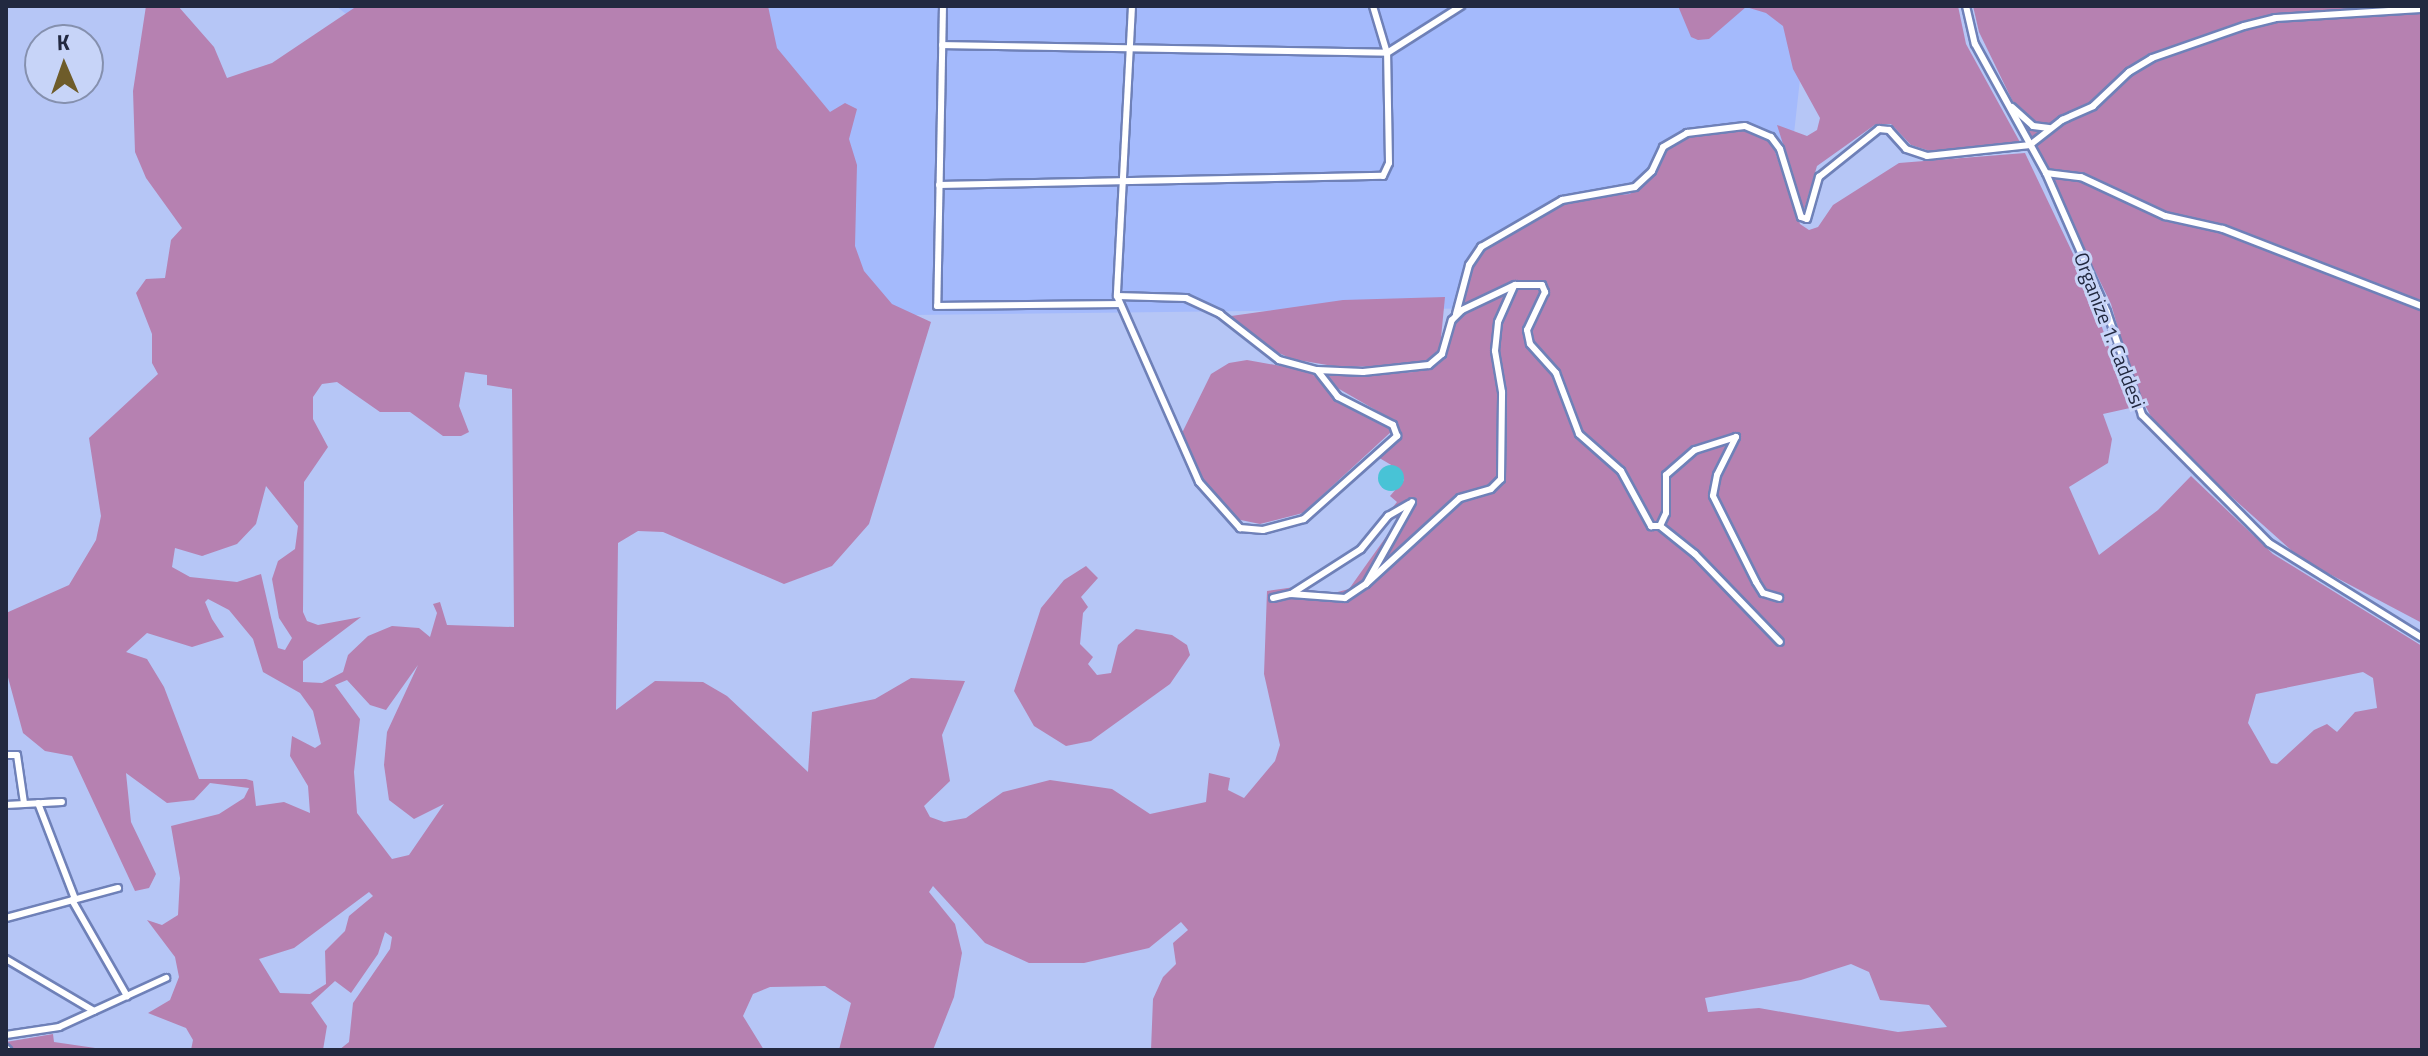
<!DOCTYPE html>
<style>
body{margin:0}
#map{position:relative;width:2428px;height:1056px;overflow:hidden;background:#b6c6f6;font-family:"Titillium Web",sans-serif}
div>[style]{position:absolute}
.built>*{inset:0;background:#a4bafc}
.green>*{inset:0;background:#b681b1}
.water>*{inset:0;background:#48c3d6}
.round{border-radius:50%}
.roads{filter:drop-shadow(2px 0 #6f81b8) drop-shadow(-2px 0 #6f81b8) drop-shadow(0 2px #6f81b8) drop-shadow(0 -2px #6f81b8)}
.minor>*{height:6px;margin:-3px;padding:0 3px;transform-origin:3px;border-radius:3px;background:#fff}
span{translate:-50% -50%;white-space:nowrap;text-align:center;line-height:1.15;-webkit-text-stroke:6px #c7d4f8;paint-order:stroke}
.street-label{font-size:20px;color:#222940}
.frame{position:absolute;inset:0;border:8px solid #222940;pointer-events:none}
.north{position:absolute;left:24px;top:24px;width:80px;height:80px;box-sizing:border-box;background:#c7d4f8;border:2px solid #8590ae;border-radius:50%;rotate:358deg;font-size:22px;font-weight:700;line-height:32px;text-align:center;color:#222940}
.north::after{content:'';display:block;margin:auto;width:28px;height:36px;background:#6e5c2a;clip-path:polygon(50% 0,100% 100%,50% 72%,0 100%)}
</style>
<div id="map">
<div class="built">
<i style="clip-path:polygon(336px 6px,1805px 6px,1807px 16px,1775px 305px,730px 317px)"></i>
</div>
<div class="green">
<i style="clip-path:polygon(evenodd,146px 6px,178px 6px,214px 47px,227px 78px,272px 63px,357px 6px,768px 6px,777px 48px,830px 112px,845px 103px,857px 109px,849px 139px,857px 165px,855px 246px,864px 271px,892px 304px,931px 322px,869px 524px,832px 566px,784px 584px,663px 532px,638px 531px,618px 543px,616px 710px,655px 681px,703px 682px,727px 696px,808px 772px,812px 712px,875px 699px,911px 678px,965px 681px,942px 735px,950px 781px,924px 806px,930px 817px,944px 822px,966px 818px,1003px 792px,1050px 780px,1112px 789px,1150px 814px,1206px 802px,1209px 773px,1230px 778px,1228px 790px,1244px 798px,1275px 761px,1280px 745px,1264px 674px,1267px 591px,1295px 587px,1330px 594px,1349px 589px,1398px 520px,1388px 513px,1397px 502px,1390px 496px,1404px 480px,1398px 469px,1376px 456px,1397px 436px,1398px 423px,1334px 386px,1328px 376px,1414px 372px,1439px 364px,1469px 271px,1488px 245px,1506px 233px,1574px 199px,1630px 194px,1670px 147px,1690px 135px,1739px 129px,1771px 140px,1800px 224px,1809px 230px,1818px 227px,1833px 205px,1899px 163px,2025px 153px,2086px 281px,2130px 408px,2103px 414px,2112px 439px,2108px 463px,2069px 487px,2099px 555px,2158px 510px,2191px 476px,2273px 554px,2422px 646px,2422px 1050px,1151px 1050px,1153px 999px,1163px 977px,1176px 964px,1173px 943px,1188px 930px,1181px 922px,1149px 948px,1084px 963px,1029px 963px,985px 943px,933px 886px,929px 892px,955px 924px,962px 953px,954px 997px,933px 1050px,839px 1050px,851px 1003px,825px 986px,770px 987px,753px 994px,743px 1016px,764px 1050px,339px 1050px,349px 1042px,353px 1003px,390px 949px,392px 937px,385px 932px,378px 954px,351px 993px,335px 981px,311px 1003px,327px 1026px,323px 1050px,191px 1050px,193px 1040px,186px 1028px,148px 1013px,170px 1000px,179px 977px,175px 957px,147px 920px,162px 925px,178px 915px,180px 878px,171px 826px,219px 814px,244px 798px,249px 788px,210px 783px,194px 800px,167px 803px,126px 773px,131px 822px,156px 874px,149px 888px,135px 891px,72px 756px,45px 751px,23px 733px,6px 670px,6px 613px,69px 585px,96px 540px,101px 516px,89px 438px,158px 374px,152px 363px,152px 334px,136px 293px,146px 279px,165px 278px,171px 240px,182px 228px,146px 178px,135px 152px,133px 91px,146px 6px,465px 372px,487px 375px,487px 385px,512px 389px,514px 627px,447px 625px,440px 602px,433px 604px,437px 613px,430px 637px,419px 628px,392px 626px,368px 636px,348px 655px,343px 672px,322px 683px,303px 682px,303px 661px,361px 617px,318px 625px,307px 621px,303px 612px,304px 482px,328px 447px,313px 419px,313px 397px,322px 384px,337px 382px,380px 412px,410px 412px,443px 436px,461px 436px,469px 432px,459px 406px,465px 372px,146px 6px,266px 486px,298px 526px,295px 549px,278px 561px,272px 579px,279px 618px,292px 638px,285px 650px,278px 648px,261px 574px,237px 582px,190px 577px,172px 567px,175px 548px,202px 556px,237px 544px,256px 524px,266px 486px,146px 6px,208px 599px,229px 610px,253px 639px,263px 672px,300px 693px,313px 711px,321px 744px,315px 748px,292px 736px,290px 756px,308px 786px,310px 813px,284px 802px,256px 806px,253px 781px,246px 779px,199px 779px,164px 687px,147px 659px,126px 652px,147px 633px,192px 647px,224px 637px,212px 619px,205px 602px,208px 599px,146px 6px,418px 665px,387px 732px,384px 765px,389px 800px,414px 819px,444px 804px,409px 855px,392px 859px,357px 813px,354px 772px,360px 719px,335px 685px,347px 680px,370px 705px,386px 710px,418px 665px,146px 6px,2363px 672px,2373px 678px,2377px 708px,2355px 712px,2337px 732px,2327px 724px,2314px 730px,2277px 764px,2271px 763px,2248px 723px,2256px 694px,2363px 672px,146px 6px,369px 892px,373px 896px,349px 916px,345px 931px,325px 951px,326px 984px,310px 994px,280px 993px,259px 959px,294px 948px,369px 892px,146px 6px,1851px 964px,1869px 972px,1880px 1000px,1929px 1005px,1947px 1027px,1898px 1032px,1759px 1008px,1708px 1012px,1705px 998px,1801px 980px,1851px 964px)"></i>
<i style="clip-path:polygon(1678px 6px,1958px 6px,1966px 44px,2021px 144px,1933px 152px,1911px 145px,1891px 124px,1876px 124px,1817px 166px,1804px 210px,1777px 125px,1807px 136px,1817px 130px,1820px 118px,1793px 69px,1783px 26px,1766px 13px,1746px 7px,1709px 39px,1698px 40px,1691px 37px)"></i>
<i style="clip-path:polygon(1973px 6px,2422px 6px,2422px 623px,2301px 559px,2159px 432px,2134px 384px,2111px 304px,1979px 32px)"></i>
<i style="clip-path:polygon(1445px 297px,1440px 348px,1428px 360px,1405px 366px,1339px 367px,1292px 359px,1270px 349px,1231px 316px,1343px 300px)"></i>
<i style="clip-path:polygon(1247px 360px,1309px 371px,1333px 393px,1391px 425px,1392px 431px,1303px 513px,1260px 524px,1236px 519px,1221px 504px,1199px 473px,1182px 433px,1211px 374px,1229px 363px)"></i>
<i style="clip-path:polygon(1086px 566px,1098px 578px,1081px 597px,1088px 607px,1083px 613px,1080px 644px,1093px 657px,1088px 664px,1097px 675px,1111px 673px,1118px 645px,1136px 629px,1172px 635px,1187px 645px,1190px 655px,1170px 684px,1091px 741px,1066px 746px,1034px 726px,1014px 691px,1041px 608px,1064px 580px)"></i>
<i style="clip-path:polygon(53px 1034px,54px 1042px,109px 1050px,6px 1050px,6px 1042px)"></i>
</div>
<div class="water">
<i class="round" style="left:1378px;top:465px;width:26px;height:26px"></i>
</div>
<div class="roads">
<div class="minor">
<i style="left:943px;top:6px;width:300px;rotate:91.1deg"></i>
<i style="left:937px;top:306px;width:182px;rotate:-0.6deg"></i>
<i style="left:1132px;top:6px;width:290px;rotate:93deg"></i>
<i style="left:1117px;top:296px;width:203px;rotate:66.2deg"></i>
<i style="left:1199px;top:482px;width:62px;rotate:48.3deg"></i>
<i style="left:1240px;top:528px;width:23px;rotate:5deg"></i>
<i style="left:1263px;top:530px;width:42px;rotate:-15deg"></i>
<i style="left:1304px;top:519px;width:125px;rotate:-41.7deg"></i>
<i style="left:1397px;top:436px;width:12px;rotate:-110deg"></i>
<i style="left:1393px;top:425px;width:62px;rotate:-153deg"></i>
<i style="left:1338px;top:397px;width:34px;rotate:-128deg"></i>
<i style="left:1966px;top:6px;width:39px;rotate:77deg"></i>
<i style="left:1975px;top:44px;width:147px;rotate:61.2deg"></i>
<i style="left:2046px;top:173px;width:152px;rotate:66.3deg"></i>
<i style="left:2107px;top:312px;width:109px;rotate:71.2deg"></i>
<i style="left:2142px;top:415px;width:180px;rotate:45.2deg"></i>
<i style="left:2269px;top:543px;width:180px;rotate:31.8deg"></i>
<i style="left:942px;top:45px;width:445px;rotate:1deg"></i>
<i style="left:1387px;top:53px;width:88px;rotate:-32.4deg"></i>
<i style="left:2012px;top:107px;width:28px;rotate:42deg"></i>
<i style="left:2033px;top:126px;width:16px;rotate:7deg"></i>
<i style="left:2046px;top:173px;width:35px;rotate:7deg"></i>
<i style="left:2081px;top:177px;width:93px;rotate:24.9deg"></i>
<i style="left:2165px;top:216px;width:59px;rotate:12.6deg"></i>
<i style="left:2223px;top:229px;width:213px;rotate:21.2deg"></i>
<i style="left:939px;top:185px;width:444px;rotate:-1.2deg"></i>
<i style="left:1383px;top:176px;width:14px;rotate:-65deg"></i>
<i style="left:1389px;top:163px;width:110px;rotate:-91deg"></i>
<i style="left:1387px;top:53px;width:49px;rotate:-106.6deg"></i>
<i style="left:1117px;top:296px;width:69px;rotate:1.7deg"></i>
<i style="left:1186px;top:298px;width:38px;rotate:25deg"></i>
<i style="left:1220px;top:314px;width:75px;rotate:37.9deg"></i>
<i style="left:1279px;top:360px;width:39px;rotate:15deg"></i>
<i style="left:1317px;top:370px;width:46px;rotate:2.5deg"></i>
<i style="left:1363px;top:372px;width:66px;rotate:-6.1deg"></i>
<i style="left:1429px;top:365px;width:17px;rotate:-40deg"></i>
<i style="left:1442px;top:354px;width:35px;rotate:-74deg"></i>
<i style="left:1452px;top:320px;width:14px;rotate:-45deg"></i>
<i style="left:1462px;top:310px;width:59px;rotate:-25.3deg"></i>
<i style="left:1515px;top:285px;width:27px"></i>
<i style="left:1542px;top:285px;width:8px;rotate:67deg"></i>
<i style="left:1545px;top:292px;width:42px;rotate:115.3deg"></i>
<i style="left:1527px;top:330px;width:14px;rotate:78deg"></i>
<i style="left:1530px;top:344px;width:39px;rotate:48deg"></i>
<i style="left:1556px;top:373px;width:65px;rotate:69.3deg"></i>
<i style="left:1579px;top:434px;width:56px;rotate:41.4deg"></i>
<i style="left:1621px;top:471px;width:63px;rotate:61.4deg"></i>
<i style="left:1651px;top:526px;width:9px"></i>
<i style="left:1660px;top:526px;width:14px;rotate:-65deg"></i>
<i style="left:1666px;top:513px;width:38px;rotate:-90deg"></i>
<i style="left:1666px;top:475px;width:38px;rotate:-41deg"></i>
<i style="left:1695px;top:450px;width:43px;rotate:-17.6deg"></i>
<i style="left:1736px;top:437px;width:42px;rotate:116.6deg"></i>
<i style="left:1717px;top:475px;width:21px;rotate:101deg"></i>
<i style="left:1713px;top:496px;width:96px;rotate:63.4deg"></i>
<i style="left:1756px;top:582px;width:13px;rotate:58deg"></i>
<i style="left:1763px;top:593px;width:17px;rotate:17deg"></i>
<i style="left:1456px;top:314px;width:51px;rotate:-75.1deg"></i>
<i style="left:1469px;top:265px;width:22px;rotate:-56deg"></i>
<i style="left:1481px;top:247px;width:94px;rotate:-30.1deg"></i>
<i style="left:1562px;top:200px;width:74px;rotate:-10.1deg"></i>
<i style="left:1635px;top:187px;width:23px;rotate:-43deg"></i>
<i style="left:1652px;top:171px;width:26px;rotate:-65deg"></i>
<i style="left:1663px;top:147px;width:28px;rotate:-30deg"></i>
<i style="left:1687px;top:133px;width:58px;rotate:-6.9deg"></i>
<i style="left:1745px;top:126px;width:28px;rotate:23deg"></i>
<i style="left:1771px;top:137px;width:15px;rotate:53deg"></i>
<i style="left:1780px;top:149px;width:71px;rotate:72.8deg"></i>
<i style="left:1801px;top:217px;width:6px;rotate:18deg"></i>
<i style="left:1807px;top:219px;width:44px;rotate:-74.1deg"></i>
<i style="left:1819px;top:177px;width:77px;rotate:-38.7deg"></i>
<i style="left:1879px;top:129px;width:10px;rotate:6deg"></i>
<i style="left:1889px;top:130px;width:25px;rotate:48deg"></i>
<i style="left:1906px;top:149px;width:22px;rotate:18deg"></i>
<i style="left:1927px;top:156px;width:104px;rotate:-6.1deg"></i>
<i style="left:2030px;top:145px;width:41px;rotate:-38deg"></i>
<i style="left:2062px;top:120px;width:34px;rotate:-24deg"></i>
<i style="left:2093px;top:106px;width:50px;rotate:-43.4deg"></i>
<i style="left:2129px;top:72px;width:27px;rotate:-31deg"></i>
<i style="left:2152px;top:58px;width:97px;rotate:-19.2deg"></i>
<i style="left:2244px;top:26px;width:32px;rotate:-14deg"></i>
<i style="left:2275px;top:18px;width:147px;rotate:-3.5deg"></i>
<i style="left:1660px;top:526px;width:45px;rotate:38.7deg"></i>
<i style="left:1695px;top:554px;width:122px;rotate:46deg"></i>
<i style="left:1366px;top:584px;width:127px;rotate:-42.5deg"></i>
<i style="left:1460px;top:498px;width:32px;rotate:-16deg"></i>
<i style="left:1491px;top:489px;width:14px;rotate:-45deg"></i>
<i style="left:1501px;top:479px;width:87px;rotate:-89.3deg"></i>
<i style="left:1502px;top:392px;width:42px;rotate:-99.7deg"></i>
<i style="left:1495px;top:351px;width:29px;rotate:-84deg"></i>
<i style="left:1498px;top:322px;width:39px;rotate:-66deg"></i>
<i style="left:1291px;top:594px;width:54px;rotate:4.2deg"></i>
<i style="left:1345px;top:598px;width:25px;rotate:-34deg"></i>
<i style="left:1366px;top:584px;width:94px;rotate:-60.7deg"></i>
<i style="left:1273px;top:598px;width:18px;rotate:-13deg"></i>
<i style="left:1291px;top:594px;width:83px;rotate:-32.7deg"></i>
<i style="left:1361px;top:549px;width:43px;rotate:-50.7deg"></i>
<i style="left:1388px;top:516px;width:24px;rotate:-30deg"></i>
<i style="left:6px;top:755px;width:11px"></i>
<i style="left:17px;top:755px;width:49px;rotate:81.7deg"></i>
<i style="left:38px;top:803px;width:103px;rotate:68.9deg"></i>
<i style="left:6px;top:805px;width:56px;rotate:-3.1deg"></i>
<i style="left:72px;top:900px;width:111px;rotate:60.2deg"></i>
<i style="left:6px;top:918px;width:116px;rotate:-15deg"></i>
<i style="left:6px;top:959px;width:102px;rotate:30.6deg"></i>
<i style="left:6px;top:1035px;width:54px;rotate:-8.6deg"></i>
<i style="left:59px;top:1027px;width:118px;rotate:-24.6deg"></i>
<i style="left:6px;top:1048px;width:3px;rotate:45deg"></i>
</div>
</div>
<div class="street-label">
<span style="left:2110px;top:330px;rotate:69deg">Organize 1. Caddesi</span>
</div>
<div class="frame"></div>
<div class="north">K</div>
</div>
